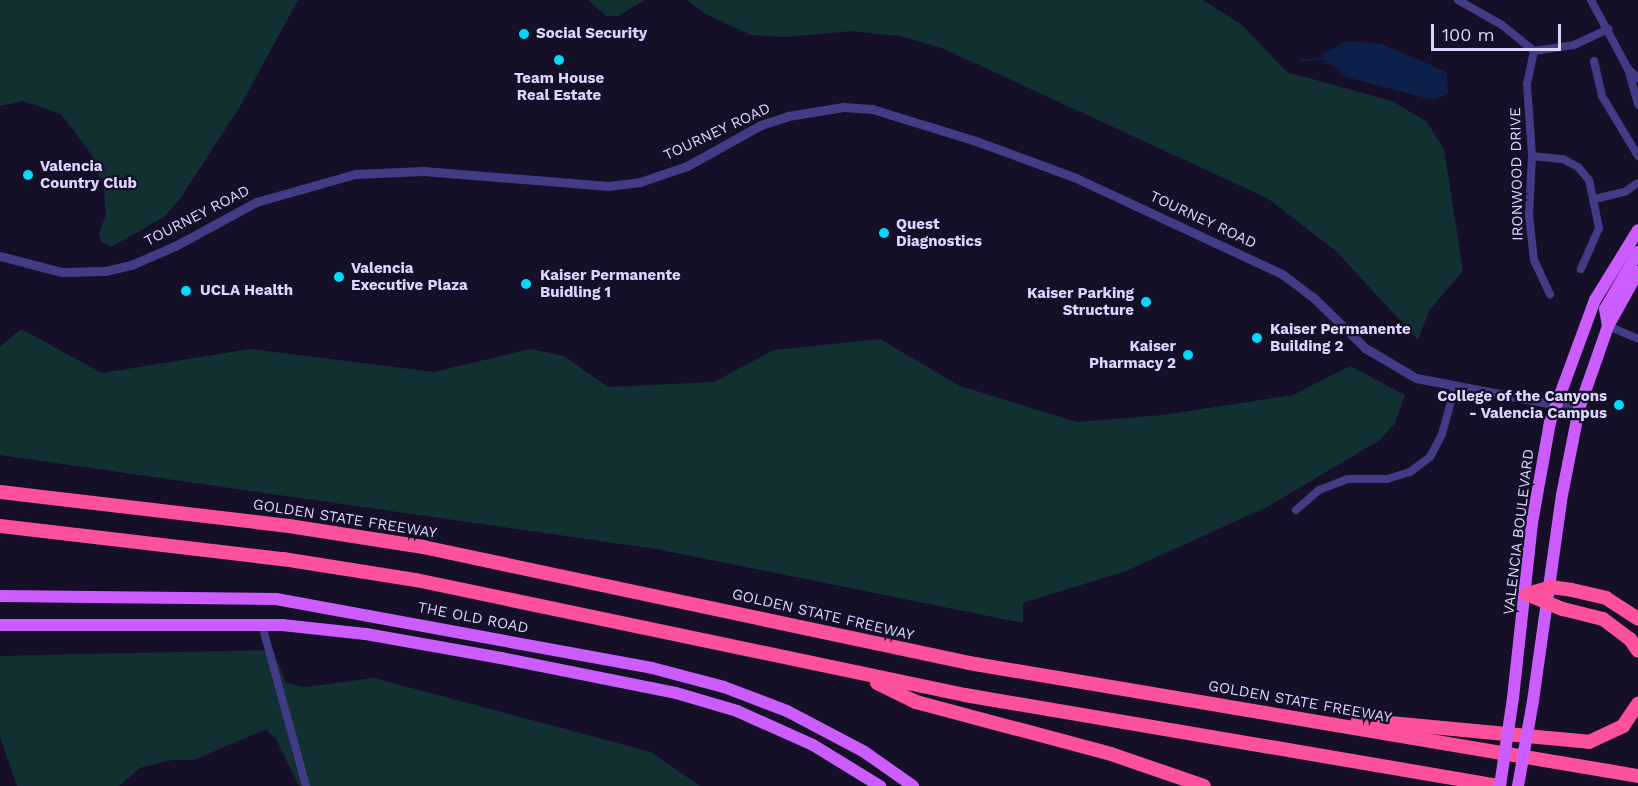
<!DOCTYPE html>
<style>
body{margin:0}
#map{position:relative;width:1638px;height:786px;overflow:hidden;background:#150f27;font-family:"Work Sans",sans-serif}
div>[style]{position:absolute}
.green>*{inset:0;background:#123031}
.water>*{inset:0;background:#0c2049}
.stream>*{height:2px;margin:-1px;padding:0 1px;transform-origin:1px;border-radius:1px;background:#0c2049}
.minor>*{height:8px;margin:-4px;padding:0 4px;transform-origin:4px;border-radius:4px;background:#423b86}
.tertiary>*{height:9px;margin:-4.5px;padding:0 4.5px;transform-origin:4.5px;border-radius:4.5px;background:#423b86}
.primary>*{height:12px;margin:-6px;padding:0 6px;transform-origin:6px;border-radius:6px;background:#cb5dfe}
.motorway>*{height:14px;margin:-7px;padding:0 7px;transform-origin:7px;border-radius:7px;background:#fe519b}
.primary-bridge>*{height:12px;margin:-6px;padding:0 6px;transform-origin:6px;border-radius:6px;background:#cb5dfe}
.dots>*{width:16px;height:16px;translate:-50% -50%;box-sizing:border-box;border:3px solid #150f27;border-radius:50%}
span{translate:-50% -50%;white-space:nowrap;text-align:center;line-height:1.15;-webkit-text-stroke:4.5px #150f27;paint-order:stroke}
.poi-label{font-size:15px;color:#dcd5ff;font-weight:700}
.left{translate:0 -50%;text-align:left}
.right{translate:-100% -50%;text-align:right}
.street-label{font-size:15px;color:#dcd5ff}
.scale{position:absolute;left:1431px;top:24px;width:130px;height:27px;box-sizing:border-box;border:3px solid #dcd5ff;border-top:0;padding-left:8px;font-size:18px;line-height:21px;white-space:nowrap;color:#dcd5ff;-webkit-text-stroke:4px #150f27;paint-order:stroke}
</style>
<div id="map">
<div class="green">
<i style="clip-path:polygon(0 0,298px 0,242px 103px,180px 199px,164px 217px,111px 247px,101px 242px,99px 233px,106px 215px,104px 191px,92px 155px,61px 114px,23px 101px,0 106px)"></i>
<i style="clip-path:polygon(588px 0,645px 0,618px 16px,606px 16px)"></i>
<i style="clip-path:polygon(687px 0,1203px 0,1242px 25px,1287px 72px,1392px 101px,1427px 122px,1444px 149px,1463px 271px,1430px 309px,1418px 340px,1336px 251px,1267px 198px,942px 48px,899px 36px,852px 31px,786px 37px,751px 35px,704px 13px)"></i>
<i style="clip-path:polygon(21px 329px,102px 373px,250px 349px,434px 372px,530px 349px,564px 356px,608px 387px,714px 382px,774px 350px,880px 339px,960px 386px,1077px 422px,1163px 415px,1293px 395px,1350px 366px,1405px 395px,1395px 423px,1380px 440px,1267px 507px,1126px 571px,1023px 603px,1023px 623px,656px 549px,0 455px,0 347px)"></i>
<i style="clip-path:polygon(273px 650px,286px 683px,305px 687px,374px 678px,651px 752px,700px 786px,299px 786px,276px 739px,266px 729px,194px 760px,172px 760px,140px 768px,119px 786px,17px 786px,0 737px,0 656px)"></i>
</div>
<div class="water">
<i style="clip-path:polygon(1347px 41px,1381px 44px,1438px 68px,1447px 73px,1448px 94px,1433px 100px,1346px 77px,1333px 65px,1325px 64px,1323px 54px)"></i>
</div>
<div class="stream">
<i style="left:1302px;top:60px;width:22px;rotate:-3deg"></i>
</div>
<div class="minor">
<i style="left:1458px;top:0;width:51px;rotate:29.6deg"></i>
<i style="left:1502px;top:25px;width:41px;rotate:39.1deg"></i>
<i style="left:1591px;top:0;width:78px;rotate:61.8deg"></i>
<i style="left:1628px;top:69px;width:37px;rotate:74deg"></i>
<i style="left:1534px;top:51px;width:34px;rotate:102deg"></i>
<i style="left:1527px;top:84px;width:72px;rotate:86deg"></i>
<i style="left:1532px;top:156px;width:59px;rotate:92.9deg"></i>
<i style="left:1529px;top:215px;width:45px;rotate:83.7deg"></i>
<i style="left:1534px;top:260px;width:38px;rotate:65deg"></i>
<i style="left:1534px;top:51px;width:40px;rotate:-8.5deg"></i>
<i style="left:1574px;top:45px;width:38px;rotate:-25deg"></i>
<i style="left:1594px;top:61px;width:36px;rotate:77deg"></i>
<i style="left:1602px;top:96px;width:70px;rotate:59deg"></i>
<i style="left:1628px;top:69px;width:13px;rotate:42deg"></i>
<i style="left:1532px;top:156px;width:31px;rotate:6deg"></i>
<i style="left:1563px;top:159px;width:17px;rotate:28deg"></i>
<i style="left:1578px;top:167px;width:17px;rotate:50deg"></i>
<i style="left:1589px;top:180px;width:49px;rotate:78.2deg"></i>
<i style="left:1599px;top:228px;width:45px;rotate:113.7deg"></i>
<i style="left:1595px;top:199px;width:32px;rotate:-14deg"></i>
<i style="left:1626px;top:191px;width:14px;rotate:-34deg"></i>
<i style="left:1608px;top:326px;width:33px;rotate:23deg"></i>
<i style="left:1296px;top:510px;width:30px;rotate:-41deg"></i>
<i style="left:1319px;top:490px;width:30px;rotate:-21deg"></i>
<i style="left:1347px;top:479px;width:40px"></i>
<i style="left:1387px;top:479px;width:24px;rotate:-17deg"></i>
<i style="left:1410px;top:472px;width:25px;rotate:-37deg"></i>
<i style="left:1430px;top:457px;width:26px;rotate:-62deg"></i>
<i style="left:1442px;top:434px;width:49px;rotate:-74.5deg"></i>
<i style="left:262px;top:625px;width:167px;rotate:74.7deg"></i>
</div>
<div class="tertiary">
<i style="left:0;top:256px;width:64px;rotate:14.5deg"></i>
<i style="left:62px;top:272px;width:43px;rotate:-1.3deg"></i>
<i style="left:105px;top:271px;width:27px;rotate:-13deg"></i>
<i style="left:131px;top:265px;width:48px;rotate:-23.4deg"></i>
<i style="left:175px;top:246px;width:92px;rotate:-28.5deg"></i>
<i style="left:256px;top:202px;width:103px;rotate:-15.8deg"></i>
<i style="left:355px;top:174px;width:68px;rotate:-2.5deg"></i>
<i style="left:423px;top:171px;width:186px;rotate:4.6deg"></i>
<i style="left:608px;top:186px;width:32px;rotate:-7deg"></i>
<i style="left:640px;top:182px;width:50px;rotate:-18.8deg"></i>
<i style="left:687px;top:166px;width:85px;rotate:-29deg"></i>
<i style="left:761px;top:125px;width:28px;rotate:-18deg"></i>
<i style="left:788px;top:116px;width:56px;rotate:-9.3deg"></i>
<i style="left:843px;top:107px;width:29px;rotate:4deg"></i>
<i style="left:872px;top:109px;width:109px;rotate:17.1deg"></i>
<i style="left:976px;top:141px;width:104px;rotate:20.2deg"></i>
<i style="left:1074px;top:177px;width:230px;rotate:25deg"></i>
<i style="left:1282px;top:274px;width:39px;rotate:37deg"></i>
<i style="left:1313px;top:297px;width:73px;rotate:44.4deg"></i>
<i style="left:1365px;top:348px;width:59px;rotate:30.5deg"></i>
<i style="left:1416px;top:378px;width:166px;rotate:10.8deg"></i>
</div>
<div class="primary">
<i style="left:1608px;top:326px;width:17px;rotate:-100deg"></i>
<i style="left:1605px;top:309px;width:66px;rotate:-59.9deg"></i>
<i style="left:0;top:596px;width:276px;rotate:0.6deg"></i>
<i style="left:276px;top:599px;width:382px;rotate:10.4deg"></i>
<i style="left:652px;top:668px;width:74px;rotate:14.8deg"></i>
<i style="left:724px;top:687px;width:67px;rotate:20.9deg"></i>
<i style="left:787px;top:711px;width:86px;rotate:27.8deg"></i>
<i style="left:863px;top:751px;width:61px;rotate:35deg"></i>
<i style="left:0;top:625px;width:282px"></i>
<i style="left:282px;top:625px;width:84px;rotate:6.1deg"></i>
<i style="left:366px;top:634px;width:137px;rotate:10.1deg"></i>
<i style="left:501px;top:658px;width:178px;rotate:11.3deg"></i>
<i style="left:676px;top:693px;width:64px;rotate:16.4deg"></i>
<i style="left:737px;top:711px;width:83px;rotate:24.1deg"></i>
<i style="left:813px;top:745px;width:79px;rotate:31.5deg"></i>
<i style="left:1513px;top:698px;width:176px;rotate:-83.8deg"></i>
<i style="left:1532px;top:523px;width:103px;rotate:-79.9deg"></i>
<i style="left:1550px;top:422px;width:130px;rotate:-69.8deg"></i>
<i style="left:1595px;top:300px;width:82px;rotate:-58.4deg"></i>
<i style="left:1533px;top:701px;width:208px;rotate:-82deg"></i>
<i style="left:1562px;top:495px;width:88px;rotate:-78.8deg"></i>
<i style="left:1579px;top:409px;width:88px;rotate:-70.7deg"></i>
<i style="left:1608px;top:326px;width:62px;rotate:-60.9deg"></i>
</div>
<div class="motorway">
<i style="left:0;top:492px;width:291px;rotate:6.7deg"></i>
<i style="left:289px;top:526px;width:136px;rotate:8.9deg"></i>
<i style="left:423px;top:547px;width:558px;rotate:11.99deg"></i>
<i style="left:969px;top:663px;width:678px;rotate:9.59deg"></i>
<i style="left:0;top:526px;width:285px;rotate:6.7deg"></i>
<i style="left:283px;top:559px;width:135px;rotate:9deg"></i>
<i style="left:416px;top:580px;width:561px;rotate:11.83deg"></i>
<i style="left:965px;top:695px;width:542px;rotate:9.67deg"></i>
<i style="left:1527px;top:594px;width:39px;rotate:23deg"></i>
<i style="left:1563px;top:609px;width:41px;rotate:14deg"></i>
<i style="left:1603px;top:619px;width:34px;rotate:37deg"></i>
<i style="left:1630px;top:639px;width:14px;rotate:56deg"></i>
<i style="left:1527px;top:594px;width:25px;rotate:-16deg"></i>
<i style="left:1551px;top:587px;width:21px;rotate:8deg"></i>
<i style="left:1572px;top:590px;width:35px;rotate:13deg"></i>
<i style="left:1606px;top:598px;width:38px;rotate:33deg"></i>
<i style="left:877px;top:683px;width:43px;rotate:26deg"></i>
<i style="left:916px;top:702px;width:202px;rotate:14.9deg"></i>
<i style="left:1111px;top:754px;width:98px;rotate:19deg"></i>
<i style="left:1358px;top:720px;width:232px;rotate:5.4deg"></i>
<i style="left:1589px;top:742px;width:38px;rotate:-25deg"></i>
<i style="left:1623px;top:726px;width:27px;rotate:-56deg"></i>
</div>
<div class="primary-bridge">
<i style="left:1500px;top:786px;width:89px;rotate:-81.6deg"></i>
<i style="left:1518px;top:786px;width:86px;rotate:-80deg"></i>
</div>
<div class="dots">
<i style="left:524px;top:34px;background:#02d7fe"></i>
<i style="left:559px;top:60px;background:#02d7fe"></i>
<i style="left:28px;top:175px;background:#02d7fe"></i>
<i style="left:884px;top:233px;background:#02d7fe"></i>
<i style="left:339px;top:277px;background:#02d7fe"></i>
<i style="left:526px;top:284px;background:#02d7fe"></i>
<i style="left:186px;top:291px;background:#02d7fe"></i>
<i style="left:1146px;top:302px;background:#02d7fe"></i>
<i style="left:1257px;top:338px;background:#02d7fe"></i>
<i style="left:1188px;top:355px;background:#02d7fe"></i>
<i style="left:1619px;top:405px;background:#02d7fe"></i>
</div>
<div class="poi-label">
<span class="left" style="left:536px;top:34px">Social Security</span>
<span style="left:559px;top:87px">Team House<br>Real Estate</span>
<span class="left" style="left:40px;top:175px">Valencia<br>Country Club</span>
<span class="left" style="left:896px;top:233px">Quest<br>Diagnostics</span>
<span class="left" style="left:351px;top:277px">Valencia<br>Executive Plaza</span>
<span class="left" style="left:540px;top:284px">Kaiser Permanente<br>Buidling 1</span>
<span class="left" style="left:200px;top:291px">UCLA Health</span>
<span class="right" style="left:1134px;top:302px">Kaiser Parking<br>Structure</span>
<span class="left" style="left:1270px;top:338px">Kaiser Permanente<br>Building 2</span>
<span class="right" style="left:1176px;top:355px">Kaiser<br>Pharmacy 2</span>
<span class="right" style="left:1607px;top:405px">College of the Canyons<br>- Valencia Campus</span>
</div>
<div class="street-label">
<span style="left:717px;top:132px;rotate:-25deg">TOURNEY ROAD</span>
<span style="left:1517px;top:174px;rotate:-91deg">IRONWOOD DRIVE</span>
<span style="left:197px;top:216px;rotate:-27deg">TOURNEY ROAD</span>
<span style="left:1203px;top:220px;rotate:25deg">TOURNEY ROAD</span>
<span style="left:345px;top:519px;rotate:9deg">GOLDEN STATE FREEWAY</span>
<span style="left:1519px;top:532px;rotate:-83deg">VALENCIA BOULEVARD</span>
<span style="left:823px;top:615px;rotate:13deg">GOLDEN STATE FREEWAY</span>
<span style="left:473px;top:618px;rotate:11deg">THE OLD ROAD</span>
<span style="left:1300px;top:702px;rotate:10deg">GOLDEN STATE FREEWAY</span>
</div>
<div class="scale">100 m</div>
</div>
